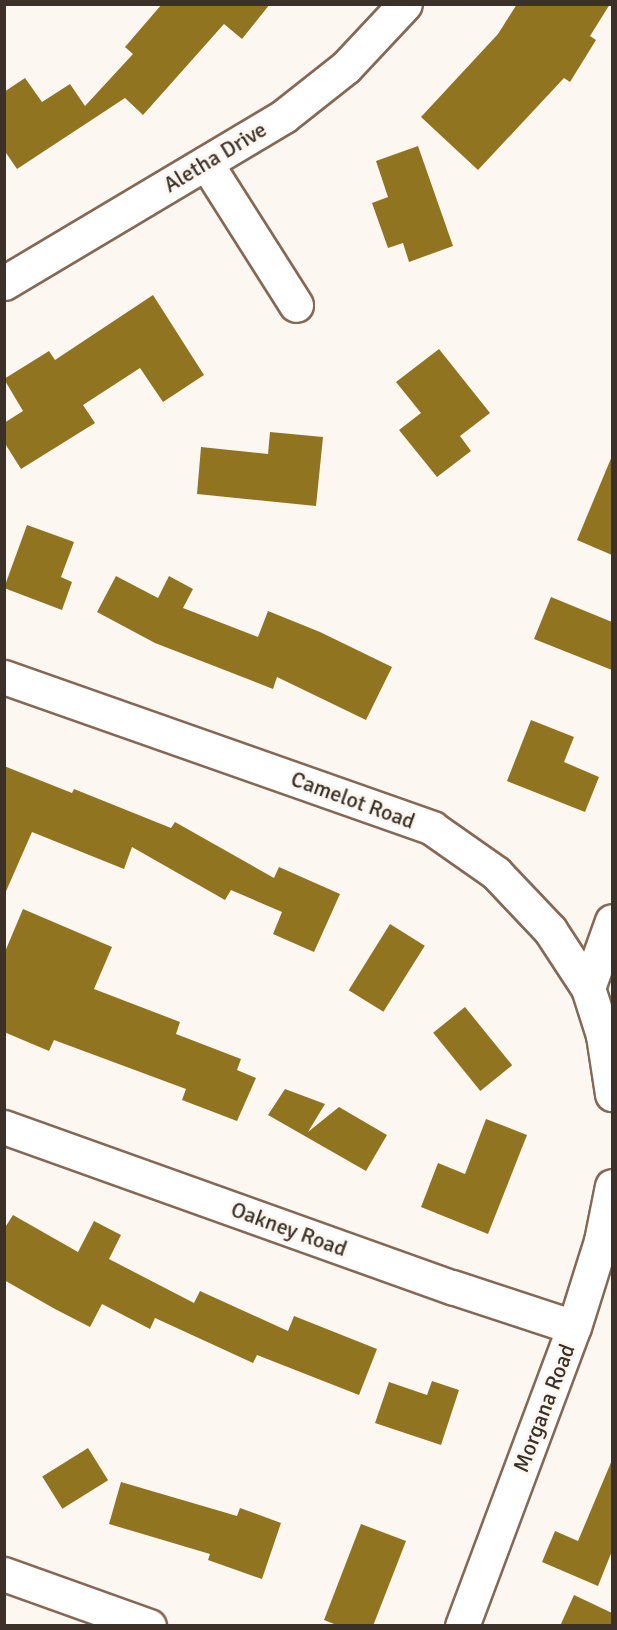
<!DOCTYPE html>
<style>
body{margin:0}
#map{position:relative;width:617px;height:1630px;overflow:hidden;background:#fdf7f2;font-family:Signika,sans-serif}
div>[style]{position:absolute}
.building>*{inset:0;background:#917420;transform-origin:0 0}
.roads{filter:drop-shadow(2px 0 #846a56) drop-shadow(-2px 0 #846a56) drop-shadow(0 2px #846a56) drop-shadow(0 -2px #846a56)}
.minor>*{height:33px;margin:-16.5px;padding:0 16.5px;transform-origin:16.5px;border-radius:16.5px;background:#fff}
span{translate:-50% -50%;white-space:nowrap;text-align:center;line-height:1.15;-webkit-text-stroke:6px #fdf7f2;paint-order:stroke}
.street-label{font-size:22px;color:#3c3128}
.frame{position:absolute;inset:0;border:6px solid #3c3128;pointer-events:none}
</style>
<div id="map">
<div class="building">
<i style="clip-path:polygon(162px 4px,270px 4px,242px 39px,224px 24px,143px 115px,125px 98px,17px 169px,4px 150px,4px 92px,25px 78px,42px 102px,70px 84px,85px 106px,133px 54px,125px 47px)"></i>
<i style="clip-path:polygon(517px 4px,610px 4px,590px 36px,596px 40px,570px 82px,564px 78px,478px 170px,421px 117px,498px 34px)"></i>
<i style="clip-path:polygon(418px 146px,453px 246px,409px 262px,403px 243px,388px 248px,372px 203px,388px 197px,376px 161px)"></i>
<i style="clip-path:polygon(153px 295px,204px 375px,163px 402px,140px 368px,83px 405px,95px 423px,21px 469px,4px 442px,4px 423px,23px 411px,4px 379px,49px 351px,55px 360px)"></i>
<i style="clip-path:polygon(439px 349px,490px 413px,460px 436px,471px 451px,437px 477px,399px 430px,421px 413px,396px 382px)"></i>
<i style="clip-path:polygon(270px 432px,323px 437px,316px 506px,197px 494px,201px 447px,268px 454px)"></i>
<i style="clip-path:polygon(612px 456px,612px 555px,577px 540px)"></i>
<i style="clip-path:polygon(27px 525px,74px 542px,61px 577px,72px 582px,62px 610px,4px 588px)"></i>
<i style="clip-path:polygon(116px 576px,158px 598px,169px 576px,193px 589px,183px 608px,258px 637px,268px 611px,320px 632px,392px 667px,366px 720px,277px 677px,273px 689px,155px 643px,97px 612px)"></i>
<i style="clip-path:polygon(551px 597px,612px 622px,612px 670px,534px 639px)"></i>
<i style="clip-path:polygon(531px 720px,574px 737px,564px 762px,599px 777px,585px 812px,507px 781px)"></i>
<i style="clip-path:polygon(4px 766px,72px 793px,74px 789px,171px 828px,175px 822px,274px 878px,279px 867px,340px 894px,314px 952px,273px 934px,282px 912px,231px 890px,225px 900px,132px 847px,124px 869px,32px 832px,4px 896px)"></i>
<i style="clip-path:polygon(23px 909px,112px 947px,94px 989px,180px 1022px,176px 1034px,241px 1059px,237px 1070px,256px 1078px,237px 1121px,182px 1100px,186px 1089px,54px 1040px,49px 1051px,4px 1032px,4px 954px)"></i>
<i style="left:390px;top:924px;width:41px;height:78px;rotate:32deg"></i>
<i style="left:465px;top:1007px;width:75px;height:41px;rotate:51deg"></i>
<i style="clip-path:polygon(285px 1089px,325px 1104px,308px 1132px,339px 1107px,387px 1135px,366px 1171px,268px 1115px)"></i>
<i style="clip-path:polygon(486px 1119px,527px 1135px,488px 1234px,421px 1207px,438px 1163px,465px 1174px)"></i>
<i style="clip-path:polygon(13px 1215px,78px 1252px,94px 1221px,121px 1235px,109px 1259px,194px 1303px,200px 1291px,288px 1331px,294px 1316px,377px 1349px,359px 1395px,257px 1355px,253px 1363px,155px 1318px,150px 1329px,102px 1304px,90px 1327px,55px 1309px,4px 1280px,4px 1229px)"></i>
<i style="clip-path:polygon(432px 1381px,459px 1390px,441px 1445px,375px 1423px,389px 1382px,427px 1395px)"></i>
<i style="left:88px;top:1448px;width:38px;height:54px;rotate:58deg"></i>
<i style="clip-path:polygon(612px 1460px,612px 1551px,598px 1586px,542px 1562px,555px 1531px,578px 1541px)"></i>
<i style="clip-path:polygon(121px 1482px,237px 1516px,240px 1508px,281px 1523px,262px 1579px,208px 1560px,210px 1554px,109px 1524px)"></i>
<i style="clip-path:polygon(361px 1524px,406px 1541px,373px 1626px,339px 1626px,324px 1620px)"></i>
<i style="clip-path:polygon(574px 1595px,612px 1613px,612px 1626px,560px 1626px)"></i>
</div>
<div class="roads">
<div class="minor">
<i style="left:206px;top:163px;width:168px;rotate:57.6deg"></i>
<i style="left:4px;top:283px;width:326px;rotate:-30.8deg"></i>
<i style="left:284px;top:116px;width:79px;rotate:-38.3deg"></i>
<i style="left:346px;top:67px;width:86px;rotate:-46.9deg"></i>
<i style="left:4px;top:677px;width:454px;rotate:19.4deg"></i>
<i style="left:432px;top:828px;width:78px;rotate:35.1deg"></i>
<i style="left:496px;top:873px;width:79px;rotate:46.5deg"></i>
<i style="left:550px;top:930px;width:69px;rotate:56.8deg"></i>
<i style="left:588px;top:988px;width:49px;rotate:72.3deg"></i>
<i style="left:603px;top:1035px;width:9px;rotate:18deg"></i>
<i style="left:588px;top:988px;width:71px;rotate:-70.3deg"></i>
<i style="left:603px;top:1035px;width:60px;rotate:81.3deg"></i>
<i style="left:4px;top:1127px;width:476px;rotate:19.7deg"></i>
<i style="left:452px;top:1287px;width:128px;rotate:18.2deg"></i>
<i style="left:4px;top:1574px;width:154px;rotate:19.7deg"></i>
<i style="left:462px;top:1626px;width:319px;rotate:-69.5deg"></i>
<i style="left:574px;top:1327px;width:90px;rotate:-72.6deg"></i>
<i style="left:601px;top:1241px;width:56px;rotate:-78.7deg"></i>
</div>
</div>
<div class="street-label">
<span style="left:215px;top:157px;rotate:-31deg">Aletha Drive</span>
<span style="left:353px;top:800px;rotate:20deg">Camelot Road</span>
<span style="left:289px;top:1229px;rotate:20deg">Oakney Road</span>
<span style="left:544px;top:1408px;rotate:-69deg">Morgana Road</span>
</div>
<div class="frame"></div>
</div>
